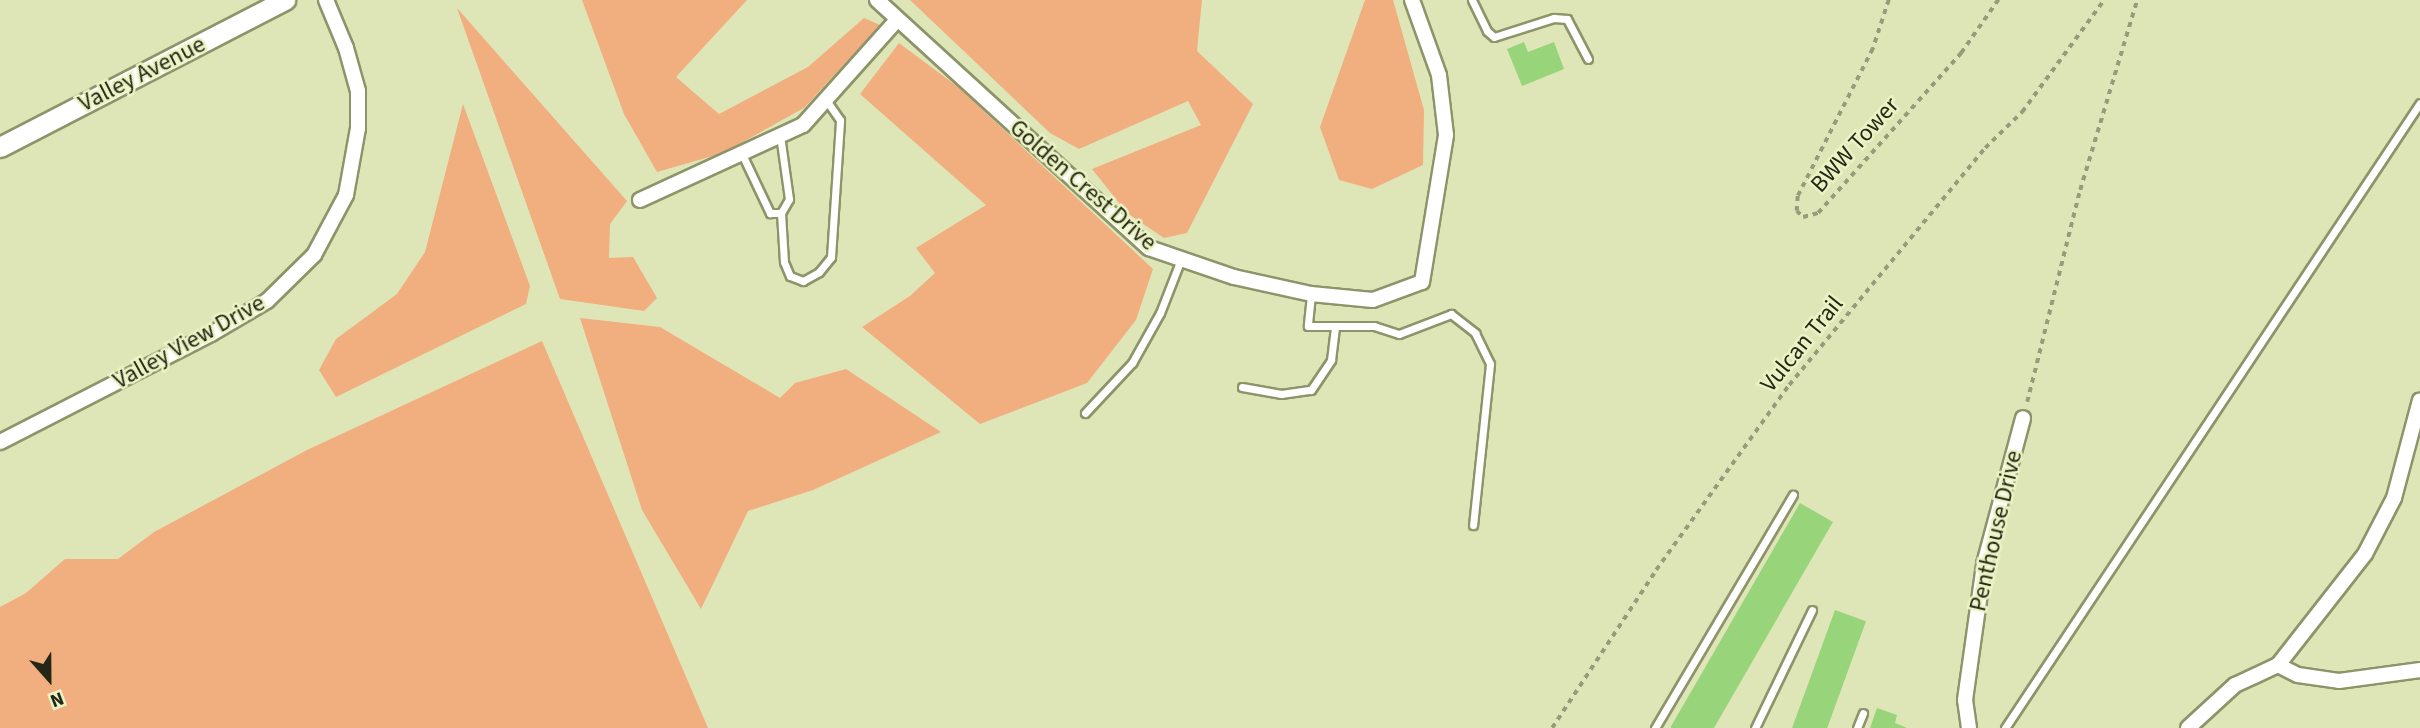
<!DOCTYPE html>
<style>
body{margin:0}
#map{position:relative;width:2420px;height:728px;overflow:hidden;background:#dee6b8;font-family:"Source Sans 3",sans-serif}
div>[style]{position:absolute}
.green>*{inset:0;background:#f1ae7f}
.building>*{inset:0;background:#98d47a;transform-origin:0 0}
.path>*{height:3.5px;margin-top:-1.75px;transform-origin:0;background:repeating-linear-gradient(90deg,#969c79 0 5px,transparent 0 10px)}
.roads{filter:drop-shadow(2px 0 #8d9469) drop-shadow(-2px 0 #8d9469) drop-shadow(0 2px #8d9469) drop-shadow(0 -2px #8d9469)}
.service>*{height:7px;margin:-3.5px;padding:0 3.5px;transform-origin:3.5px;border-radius:3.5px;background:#fff}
.minor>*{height:14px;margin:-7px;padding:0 7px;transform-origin:7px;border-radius:7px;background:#fff}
.secondary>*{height:19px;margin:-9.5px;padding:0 9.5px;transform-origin:9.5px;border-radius:9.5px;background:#fff}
span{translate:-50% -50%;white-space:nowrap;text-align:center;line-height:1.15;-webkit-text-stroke:5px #ebf3c5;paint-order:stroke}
.street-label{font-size:24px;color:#242715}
.north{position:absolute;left:14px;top:644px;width:70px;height:70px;-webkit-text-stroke:5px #ebf3c5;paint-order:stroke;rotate:159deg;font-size:19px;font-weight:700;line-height:28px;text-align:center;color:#242715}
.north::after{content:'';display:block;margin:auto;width:24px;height:32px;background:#242715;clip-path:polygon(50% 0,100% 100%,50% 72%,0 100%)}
</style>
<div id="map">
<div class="green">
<i style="clip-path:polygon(582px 0,747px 0,676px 77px,719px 114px,808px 67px,864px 18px,880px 25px,804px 108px,723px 153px,657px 172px,624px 114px)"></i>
<i style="clip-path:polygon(910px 0,1202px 0,1197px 51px,1253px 104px,1187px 233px,1164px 238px,1127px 213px,1092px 169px,1201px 125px,1188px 101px,1079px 149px,1050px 133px)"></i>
<i style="clip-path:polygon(1365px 0,1393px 0,1424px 110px,1423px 165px,1372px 189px,1339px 180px,1320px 127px)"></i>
<i style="clip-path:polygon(457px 8px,627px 201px,610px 224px,609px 258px,633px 257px,657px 298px,644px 311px,560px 299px)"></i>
<i style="clip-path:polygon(899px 43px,958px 87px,1153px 269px,1136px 320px,1087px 383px,980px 424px,862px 327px,910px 296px,935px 273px,916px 248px,986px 205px,860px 94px)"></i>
<i style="clip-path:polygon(463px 104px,530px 286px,526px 304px,336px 397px,319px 370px,336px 339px,397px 294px,425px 252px)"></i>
<i style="clip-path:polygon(580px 318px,660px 327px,780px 398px,795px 383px,846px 369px,941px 432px,813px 490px,748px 511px,701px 609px,642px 510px)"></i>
<i style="clip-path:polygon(542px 341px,708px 728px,0 728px,0 607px,26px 593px,65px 559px,118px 559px,154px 532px,307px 450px)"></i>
</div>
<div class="building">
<i style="clip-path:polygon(1524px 42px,1528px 52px,1554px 42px,1564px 69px,1522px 86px,1507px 49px)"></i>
<i style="left:1800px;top:503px;width:38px;height:259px;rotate:30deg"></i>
<i style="left:1835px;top:610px;width:33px;height:126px;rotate:20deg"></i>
<i style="clip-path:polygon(1877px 708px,1897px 715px,1895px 723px,1907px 728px,1870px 728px)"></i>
</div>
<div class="path">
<i style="left:1889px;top:0;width:52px;rotate:108.1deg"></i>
<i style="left:1873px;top:49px;width:165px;rotate:117deg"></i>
<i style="left:1798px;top:196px;width:15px;rotate:94deg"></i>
<i style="left:1797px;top:211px;width:8px;rotate:45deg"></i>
<i style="left:1803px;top:217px;width:16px;rotate:-15deg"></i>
<i style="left:1818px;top:213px;width:215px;rotate:-48.2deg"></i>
<i style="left:1961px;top:53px;width:65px;rotate:-55.1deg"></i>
<i style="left:2027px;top:402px;width:219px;rotate:-76deg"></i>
<i style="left:2080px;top:190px;width:198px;rotate:-73.3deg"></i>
<i style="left:1552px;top:728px;width:189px;rotate:-56.6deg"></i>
<i style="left:1656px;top:570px;width:228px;rotate:-54.3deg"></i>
<i style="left:1789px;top:385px;width:308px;rotate:-50.4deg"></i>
<i style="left:1985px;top:148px;width:52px;rotate:-44.2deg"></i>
<i style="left:2022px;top:112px;width:139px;rotate:-53.8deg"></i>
</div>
<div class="roads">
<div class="service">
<i style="left:1472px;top:0;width:34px;rotate:64deg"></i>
<i style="left:1487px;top:31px;width:9px;rotate:41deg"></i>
<i style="left:1494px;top:37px;width:63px;rotate:-17.6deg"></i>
<i style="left:1554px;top:18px;width:13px;rotate:4deg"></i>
<i style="left:1567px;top:19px;width:45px;rotate:62.3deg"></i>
<i style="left:741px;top:152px;width:68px;rotate:64.6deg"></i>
<i style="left:770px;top:213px;width:11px"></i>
<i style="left:781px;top:213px;width:16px;rotate:-60deg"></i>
<i style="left:789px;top:199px;width:65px;rotate:-98deg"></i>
<i style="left:781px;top:213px;width:49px;rotate:86.5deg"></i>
<i style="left:784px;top:262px;width:15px;rotate:67deg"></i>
<i style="left:790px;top:276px;width:14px;rotate:21deg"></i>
<i style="left:803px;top:281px;width:18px;rotate:-29deg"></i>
<i style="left:819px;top:272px;width:19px;rotate:-51deg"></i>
<i style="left:831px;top:257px;width:137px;rotate:-86.2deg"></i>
<i style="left:840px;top:120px;width:24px;rotate:-125deg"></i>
<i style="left:1311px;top:295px;width:31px;rotate:96deg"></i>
<i style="left:1308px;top:326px;width:66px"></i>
<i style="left:1374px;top:326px;width:26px;rotate:18deg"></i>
<i style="left:1399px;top:334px;width:56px;rotate:-21deg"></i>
<i style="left:1451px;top:314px;width:31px;rotate:38deg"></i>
<i style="left:1475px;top:333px;width:34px;rotate:64deg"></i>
<i style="left:1490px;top:364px;width:162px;rotate:96deg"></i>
<i style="left:1242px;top:387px;width:40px;rotate:10deg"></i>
<i style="left:1281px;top:394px;width:30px;rotate:-8deg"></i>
<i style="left:1311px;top:390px;width:36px;rotate:-56deg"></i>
<i style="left:1331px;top:360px;width:31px;rotate:-83deg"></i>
<i style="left:1085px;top:413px;width:69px;rotate:-46.8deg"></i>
<i style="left:1132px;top:363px;width:57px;rotate:-60.8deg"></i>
<i style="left:1160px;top:313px;width:58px;rotate:-68.7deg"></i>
<i style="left:1655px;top:728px;width:271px;rotate:-59.4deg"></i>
<i style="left:1755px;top:728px;width:131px;rotate:-64.2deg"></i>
<i style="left:1857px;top:728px;width:16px;rotate:-68deg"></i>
<i style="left:2005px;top:728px;width:750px;rotate:-56.42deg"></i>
</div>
<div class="minor">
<i style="left:877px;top:0;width:368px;rotate:42.4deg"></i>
<i style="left:1149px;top:248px;width:90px;rotate:18.8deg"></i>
<i style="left:1234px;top:277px;width:79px;rotate:12.4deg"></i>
<i style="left:1311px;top:294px;width:62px;rotate:5.5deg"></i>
<i style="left:1373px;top:300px;width:52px;rotate:-20.2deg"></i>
<i style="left:1422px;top:282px;width:149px;rotate:-80.7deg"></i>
<i style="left:1446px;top:135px;width:60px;rotate:-96.7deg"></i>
<i style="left:1439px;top:75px;width:80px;rotate:-109.8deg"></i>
<i style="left:640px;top:200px;width:179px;rotate:-24.7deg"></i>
<i style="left:803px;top:125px;width:141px;rotate:-48.2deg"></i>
<i style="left:0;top:442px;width:237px;rotate:-27.1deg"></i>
<i style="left:211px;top:334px;width:65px;rotate:-30.5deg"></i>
<i style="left:267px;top:301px;width:66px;rotate:-44.4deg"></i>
<i style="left:314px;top:255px;width:68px;rotate:-61.9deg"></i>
<i style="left:346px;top:195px;width:68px;rotate:-79.8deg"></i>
<i style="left:358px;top:128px;width:37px;rotate:-90deg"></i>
<i style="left:358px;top:91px;width:45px;rotate:-105.6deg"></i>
<i style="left:346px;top:48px;width:52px;rotate:-112.6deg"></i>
<i style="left:2278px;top:665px;width:22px;rotate:27deg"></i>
<i style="left:2298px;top:675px;width:41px;rotate:8.3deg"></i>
<i style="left:2339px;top:681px;width:82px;rotate:-7.7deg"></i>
<i style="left:1969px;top:728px;width:28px;rotate:-98deg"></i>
<i style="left:1965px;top:700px;width:137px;rotate:-82deg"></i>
<i style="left:1984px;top:564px;width:151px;rotate:-75deg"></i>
<i style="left:2188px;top:728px;width:64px;rotate:-42.5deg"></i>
<i style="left:2235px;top:685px;width:47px;rotate:-24.9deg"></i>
<i style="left:2278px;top:665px;width:141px;rotate:-51.9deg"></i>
<i style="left:2365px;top:554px;width:63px;rotate:-62.6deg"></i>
<i style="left:2394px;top:498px;width:101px;rotate:-75.1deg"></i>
</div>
<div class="secondary">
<i style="left:0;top:147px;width:321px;rotate:-27.3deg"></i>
</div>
</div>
<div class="street-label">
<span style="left:142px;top:74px;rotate:-27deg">Valley Avenue</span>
<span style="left:1855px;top:145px;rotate:-48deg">BWW Tower</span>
<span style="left:1083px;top:185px;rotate:41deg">Golden Crest Drive</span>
<span style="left:189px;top:342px;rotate:-29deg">Valley View Drive</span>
<span style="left:1802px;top:344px;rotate:-51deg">Vulcan Trail</span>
<span style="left:1996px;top:531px;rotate:-77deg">Penthouse Drive</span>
</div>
<div class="north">N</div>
</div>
